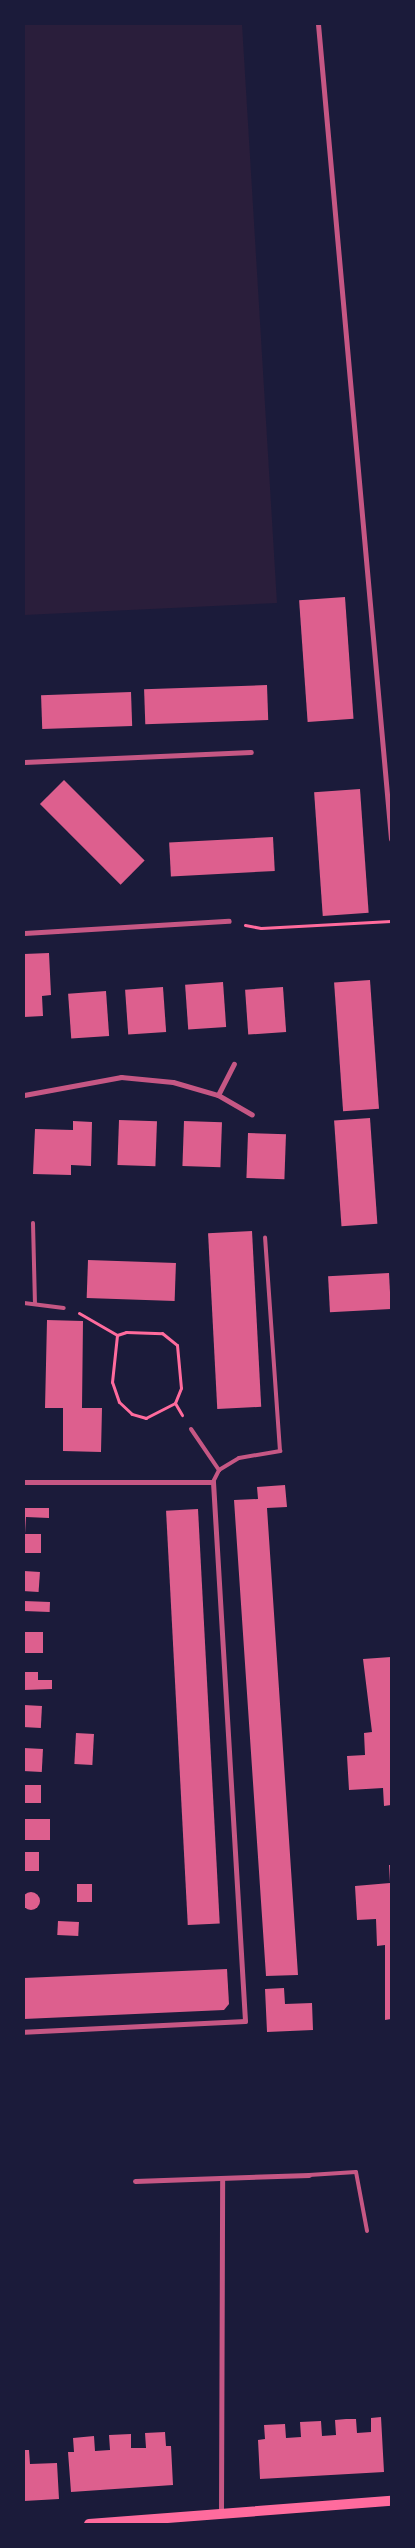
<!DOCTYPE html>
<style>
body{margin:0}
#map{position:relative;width:415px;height:2548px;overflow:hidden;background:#1b1b3a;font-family:Lora,serif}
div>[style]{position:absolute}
.green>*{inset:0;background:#2a1e3b}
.building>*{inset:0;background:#dd5f8e;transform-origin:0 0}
.round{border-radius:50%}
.path>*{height:3px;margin:-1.5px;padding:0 1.5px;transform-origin:1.5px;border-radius:1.5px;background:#ff6b9d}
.service>*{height:4px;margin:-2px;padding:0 2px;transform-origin:2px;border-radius:2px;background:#c65784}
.minor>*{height:5px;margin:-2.5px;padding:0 2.5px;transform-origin:2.5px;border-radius:2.5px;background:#c65784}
.secondary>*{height:10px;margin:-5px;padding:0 5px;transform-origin:5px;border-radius:5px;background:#ff6b9d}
span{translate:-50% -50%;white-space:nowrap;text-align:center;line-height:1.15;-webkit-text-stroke:4px #1b1b3a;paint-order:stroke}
.frame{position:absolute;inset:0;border:25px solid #1b1b3a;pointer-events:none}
</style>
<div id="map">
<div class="green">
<i style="clip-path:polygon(24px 24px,242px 24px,277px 603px,24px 615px)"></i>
</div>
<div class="building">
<i style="left:345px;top:597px;width:122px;height:46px;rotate:86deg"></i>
<i style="left:267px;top:685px;width:35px;height:123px;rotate:88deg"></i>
<i style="left:131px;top:692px;width:34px;height:90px;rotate:88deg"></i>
<i style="left:64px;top:780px;width:114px;height:34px;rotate:45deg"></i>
<i style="left:360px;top:789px;width:124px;height:46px;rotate:86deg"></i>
<i style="left:273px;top:837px;width:34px;height:104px;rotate:87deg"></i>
<i style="clip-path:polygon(49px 953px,51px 995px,42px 996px,43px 1016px,24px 1017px,24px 954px)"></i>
<i style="left:370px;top:980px;width:129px;height:36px;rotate:86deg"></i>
<i style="left:223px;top:982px;width:45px;height:38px;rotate:86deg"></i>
<i style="left:163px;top:987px;width:45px;height:38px;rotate:86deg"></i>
<i style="left:283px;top:987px;width:45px;height:38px;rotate:86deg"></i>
<i style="left:106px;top:991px;width:45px;height:38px;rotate:86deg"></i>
<i style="left:370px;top:1118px;width:106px;height:36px;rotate:86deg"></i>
<i style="left:119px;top:1120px;width:38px;height:45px;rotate:2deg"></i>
<i style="clip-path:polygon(73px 1121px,92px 1122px,91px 1166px,71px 1165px,71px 1175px,33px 1174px,35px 1129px,73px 1130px)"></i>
<i style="left:184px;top:1121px;width:38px;height:45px;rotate:2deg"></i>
<i style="left:248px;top:1133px;width:38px;height:45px;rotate:2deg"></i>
<i style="left:252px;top:1231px;width:176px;height:44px;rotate:87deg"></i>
<i style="left:88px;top:1260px;width:88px;height:38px;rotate:2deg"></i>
<i style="left:389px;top:1273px;width:36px;height:61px;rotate:87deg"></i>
<i style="clip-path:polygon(47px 1320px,83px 1321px,82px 1408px,102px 1408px,101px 1452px,63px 1451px,63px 1408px,45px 1408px)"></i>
<i style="clip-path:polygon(285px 1485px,287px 1507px,267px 1508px,298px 1975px,266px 1976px,234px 1500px,258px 1499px,257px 1487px)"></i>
<i style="clip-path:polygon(24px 1508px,49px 1508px,49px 1518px,26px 1517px,25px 1534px,41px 1534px,41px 1553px,24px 1553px)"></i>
<i style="left:198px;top:1509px;width:415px;height:32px;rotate:87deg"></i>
<i style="left:24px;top:1571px;width:16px;height:20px;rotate:4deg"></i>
<i style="left:24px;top:1601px;width:26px;height:10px;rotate:2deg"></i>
<i style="left:24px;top:1632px;width:19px;height:21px"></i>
<i style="clip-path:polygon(391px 1657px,391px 1805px,384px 1806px,383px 1788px,349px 1790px,347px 1756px,365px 1755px,364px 1733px,372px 1732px,363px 1659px)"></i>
<i style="clip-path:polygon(24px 1672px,38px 1672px,38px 1680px,52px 1680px,52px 1689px,24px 1690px)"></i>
<i style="left:24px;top:1705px;width:18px;height:22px;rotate:3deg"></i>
<i style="left:76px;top:1733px;width:18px;height:31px;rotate:3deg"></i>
<i style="left:24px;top:1748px;width:19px;height:23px;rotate:3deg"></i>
<i style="left:24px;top:1785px;width:17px;height:18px"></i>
<i style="left:24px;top:1819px;width:26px;height:21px"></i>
<i style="left:24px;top:1852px;width:15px;height:19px"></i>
<i style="clip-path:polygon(389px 1865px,391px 1865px,391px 2019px,385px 2020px,385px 1945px,377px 1946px,376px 1919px,357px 1920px,355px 1886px,390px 1883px)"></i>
<i style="left:77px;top:1884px;width:15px;height:18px"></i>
<i class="round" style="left:22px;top:1892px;width:18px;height:18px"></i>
<i style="left:58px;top:1921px;width:21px;height:14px;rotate:3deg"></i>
<i style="clip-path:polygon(227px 1969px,229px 2004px,224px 2010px,24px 2019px,24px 1978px)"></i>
<i style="clip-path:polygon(284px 1988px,285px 2004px,312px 2003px,313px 2030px,267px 2032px,265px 1989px)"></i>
<i style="clip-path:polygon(381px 2417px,384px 2472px,260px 2479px,258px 2440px,265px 2439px,264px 2425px,285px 2424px,286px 2438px,301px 2437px,300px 2422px,321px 2421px,322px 2436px,336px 2435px,335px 2420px,346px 2419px,356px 2419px,357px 2433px,371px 2432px,371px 2418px)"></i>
<i style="clip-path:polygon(165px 2432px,166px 2446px,171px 2446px,173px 2485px,71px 2492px,68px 2452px,74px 2452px,73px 2438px,94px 2436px,95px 2451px,110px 2450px,109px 2435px,131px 2434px,131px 2448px,146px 2448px,145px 2433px)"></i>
<i style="clip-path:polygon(24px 2450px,29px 2450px,30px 2464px,57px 2463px,59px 2499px,24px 2501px)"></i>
</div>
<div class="path">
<i style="left:245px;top:925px;width:16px;rotate:11deg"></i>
<i style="left:261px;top:928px;width:130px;rotate:-3.1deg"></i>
<i style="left:79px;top:1313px;width:44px;rotate:30.1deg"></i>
<i style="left:126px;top:1332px;width:36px;rotate:2deg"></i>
<i style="left:162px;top:1333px;width:19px;rotate:39deg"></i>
<i style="left:177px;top:1345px;width:43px;rotate:84.7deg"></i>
<i style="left:181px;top:1388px;width:16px;rotate:112deg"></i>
<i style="left:175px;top:1403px;width:33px;rotate:153deg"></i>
<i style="left:146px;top:1418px;width:15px;rotate:-164deg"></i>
<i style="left:132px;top:1414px;width:18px;rotate:-137deg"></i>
<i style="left:119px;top:1402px;width:21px;rotate:-109deg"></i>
<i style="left:112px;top:1382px;width:47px;rotate:-83.9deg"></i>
<i style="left:117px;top:1335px;width:9px;rotate:-18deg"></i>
<i style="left:175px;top:1403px;width:14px;rotate:60deg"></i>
</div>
<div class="service">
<i style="left:33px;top:1223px;width:81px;rotate:88.6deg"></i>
<i style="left:24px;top:1303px;width:40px;rotate:7.1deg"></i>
<i style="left:191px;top:1429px;width:50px;rotate:55.7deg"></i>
<i style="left:213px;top:1482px;width:13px;rotate:-63deg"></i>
<i style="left:219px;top:1470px;width:23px;rotate:-31deg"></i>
<i style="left:239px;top:1458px;width:42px;rotate:-9.7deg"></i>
<i style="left:280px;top:1451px;width:214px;rotate:-94deg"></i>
<i style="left:309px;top:2175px;width:47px;rotate:-3.7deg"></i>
<i style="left:356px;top:2172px;width:60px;rotate:79.4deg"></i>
</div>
<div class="minor">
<i style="left:318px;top:24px;width:818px;rotate:84.88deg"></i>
<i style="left:24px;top:762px;width:227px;rotate:-2.5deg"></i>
<i style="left:24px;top:933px;width:205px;rotate:-3.4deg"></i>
<i style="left:24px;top:1095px;width:99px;rotate:-10.5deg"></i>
<i style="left:121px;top:1077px;width:52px;rotate:5.5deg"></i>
<i style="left:173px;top:1082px;width:47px;rotate:16.1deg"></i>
<i style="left:218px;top:1095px;width:39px;rotate:30deg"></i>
<i style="left:218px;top:1095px;width:35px;rotate:-63deg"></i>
<i style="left:24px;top:1482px;width:189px"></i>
<i style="left:213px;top:1482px;width:540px;rotate:86.6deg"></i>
<i style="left:245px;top:2021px;width:221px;rotate:177.2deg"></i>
<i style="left:135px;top:2181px;width:174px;rotate:-2deg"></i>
<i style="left:221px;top:2512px;width:334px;rotate:-89.8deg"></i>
</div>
<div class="secondary">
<i style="left:89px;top:2524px;width:303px;rotate:-4.4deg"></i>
</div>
<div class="frame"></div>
</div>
